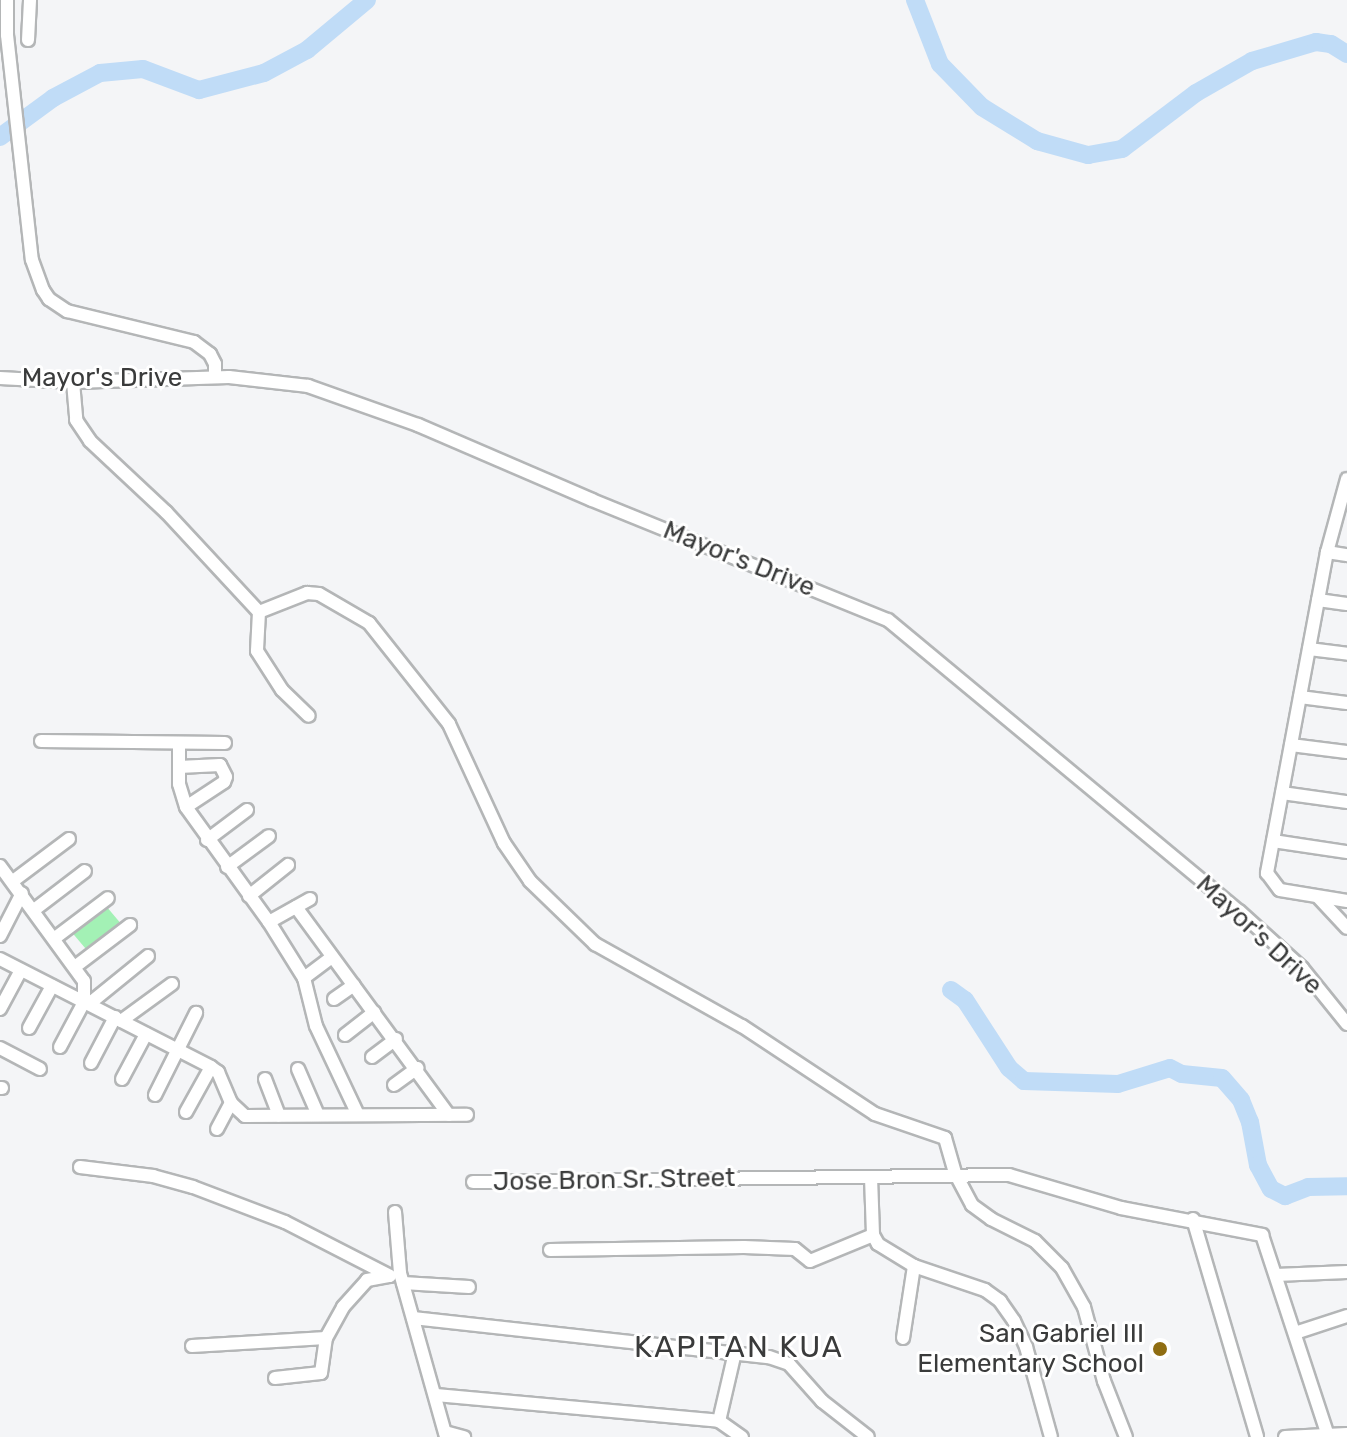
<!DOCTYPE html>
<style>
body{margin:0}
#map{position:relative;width:1347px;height:1437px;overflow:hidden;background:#f4f5f7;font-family:Rubik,sans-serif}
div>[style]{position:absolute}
.green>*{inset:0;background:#a3f1b5;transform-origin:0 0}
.river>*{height:18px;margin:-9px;padding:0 9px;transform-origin:9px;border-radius:9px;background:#c0dcf7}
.roads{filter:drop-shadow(2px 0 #b4b6b7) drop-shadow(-2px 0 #b4b6b7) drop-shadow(0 2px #b4b6b7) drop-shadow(0 -2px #b4b6b7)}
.minor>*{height:12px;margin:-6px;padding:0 6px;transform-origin:6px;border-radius:6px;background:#fff}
.dots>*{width:22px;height:22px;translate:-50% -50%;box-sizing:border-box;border:4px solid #fff;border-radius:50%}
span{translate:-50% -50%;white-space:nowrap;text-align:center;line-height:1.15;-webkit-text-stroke:6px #fff;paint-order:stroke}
.street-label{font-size:26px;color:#3a3b3b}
.poi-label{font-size:26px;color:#3a3b3b}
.right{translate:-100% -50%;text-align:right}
.quarter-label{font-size:30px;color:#3a3b3b;letter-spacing:2px}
</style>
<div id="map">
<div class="green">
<i style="left:106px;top:906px;width:23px;height:43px;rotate:50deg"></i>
</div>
<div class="river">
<i style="left:915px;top:0;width:69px;rotate:68.7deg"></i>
<i style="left:940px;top:64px;width:60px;rotate:45.7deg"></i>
<i style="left:982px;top:107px;width:65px;rotate:31.7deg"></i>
<i style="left:1037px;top:141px;width:53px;rotate:15.4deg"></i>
<i style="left:1088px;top:155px;width:35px;rotate:-10deg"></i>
<i style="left:1122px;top:149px;width:93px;rotate:-37.1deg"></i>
<i style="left:1196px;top:93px;width:64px;rotate:-29.7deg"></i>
<i style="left:1252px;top:61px;width:67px;rotate:-16.5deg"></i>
<i style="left:1316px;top:42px;width:15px;rotate:8deg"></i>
<i style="left:1331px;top:44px;width:19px;rotate:32deg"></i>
<i style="left:0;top:137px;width:66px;rotate:-36.3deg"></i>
<i style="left:53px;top:98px;width:53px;rotate:-28deg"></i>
<i style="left:100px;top:73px;width:43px;rotate:-5.3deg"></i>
<i style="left:143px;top:69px;width:60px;rotate:20.6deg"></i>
<i style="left:199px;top:90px;width:67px;rotate:-14.7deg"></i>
<i style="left:264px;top:73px;width:49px;rotate:-28.1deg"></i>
<i style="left:307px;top:50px;width:78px;rotate:-39.8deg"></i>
<i style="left:951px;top:990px;width:17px;rotate:36deg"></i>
<i style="left:965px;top:1000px;width:81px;rotate:57.1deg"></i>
<i style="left:1009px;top:1068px;width:20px;rotate:41deg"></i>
<i style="left:1024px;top:1081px;width:94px;rotate:1.8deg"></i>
<i style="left:1118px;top:1084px;width:54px;rotate:-17.1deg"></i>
<i style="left:1170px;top:1068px;width:13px;rotate:27deg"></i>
<i style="left:1182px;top:1074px;width:40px;rotate:5.7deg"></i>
<i style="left:1222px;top:1078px;width:29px;rotate:49deg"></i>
<i style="left:1241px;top:1100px;width:24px;rotate:68deg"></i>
<i style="left:1250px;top:1122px;width:44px;rotate:79.5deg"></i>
<i style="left:1258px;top:1165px;width:27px;rotate:62deg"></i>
<i style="left:1271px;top:1189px;width:16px;rotate:27deg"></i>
<i style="left:1285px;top:1196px;width:25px;rotate:-21deg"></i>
<i style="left:1308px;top:1187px;width:39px;rotate:-1deg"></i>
</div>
<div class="roads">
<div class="minor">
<i style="left:7px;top:0;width:35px;rotate:90deg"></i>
<i style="left:7px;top:35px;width:226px;rotate:83.7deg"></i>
<i style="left:32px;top:260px;width:32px;rotate:70deg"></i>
<i style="left:43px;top:290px;width:11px;rotate:56deg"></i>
<i style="left:49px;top:299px;width:22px;rotate:34deg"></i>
<i style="left:67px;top:311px;width:131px;rotate:13.7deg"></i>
<i style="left:194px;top:342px;width:20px;rotate:37deg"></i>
<i style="left:210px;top:354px;width:11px;rotate:63deg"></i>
<i style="left:215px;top:364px;width:13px;rotate:90deg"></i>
<i style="left:28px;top:40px;width:40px;rotate:-87.1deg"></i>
<i style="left:0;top:378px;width:73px;rotate:3.1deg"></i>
<i style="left:73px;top:382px;width:156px;rotate:-1.8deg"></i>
<i style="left:229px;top:377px;width:80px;rotate:6.5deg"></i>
<i style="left:308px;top:386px;width:117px;rotate:19.5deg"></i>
<i style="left:418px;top:425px;width:189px;rotate:23.3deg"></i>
<i style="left:592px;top:500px;width:319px;rotate:22.1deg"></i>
<i style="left:888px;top:620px;width:456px;rotate:39.7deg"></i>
<i style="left:1239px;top:911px;width:85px;rotate:42.1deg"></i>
<i style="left:1302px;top:968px;width:72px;rotate:51.2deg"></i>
<i style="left:73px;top:382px;width:38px;rotate:85deg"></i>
<i style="left:76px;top:420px;width:25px;rotate:56deg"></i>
<i style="left:90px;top:441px;width:104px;rotate:43.1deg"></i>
<i style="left:166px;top:512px;width:137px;rotate:47.1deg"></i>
<i style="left:259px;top:612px;width:39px;rotate:93deg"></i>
<i style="left:257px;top:651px;width:46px;rotate:57.3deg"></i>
<i style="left:282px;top:690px;width:37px;rotate:44deg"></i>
<i style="left:1347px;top:479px;width:76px;rotate:105.3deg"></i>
<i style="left:1327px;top:552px;width:327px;rotate:100.6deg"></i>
<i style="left:1267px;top:873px;width:21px;rotate:53deg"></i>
<i style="left:1280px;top:890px;width:68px;rotate:9.3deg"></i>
<i style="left:1327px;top:552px;width:20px;rotate:9deg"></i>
<i style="left:1318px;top:600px;width:29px;rotate:8deg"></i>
<i style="left:259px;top:612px;width:52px;rotate:-21.6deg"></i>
<i style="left:307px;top:593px;width:12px;rotate:5deg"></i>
<i style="left:319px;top:594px;width:58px;rotate:30.1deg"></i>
<i style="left:369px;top:623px;width:129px;rotate:51.6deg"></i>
<i style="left:449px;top:724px;width:131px;rotate:65.2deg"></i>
<i style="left:504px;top:843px;width:46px;rotate:55.6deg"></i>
<i style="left:530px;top:881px;width:91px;rotate:44.1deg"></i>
<i style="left:595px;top:944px;width:168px;rotate:29.2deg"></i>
<i style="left:742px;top:1026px;width:159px;rotate:33.5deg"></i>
<i style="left:875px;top:1114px;width:74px;rotate:18.9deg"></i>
<i style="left:945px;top:1138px;width:36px;rotate:74deg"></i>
<i style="left:955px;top:1173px;width:36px;rotate:62deg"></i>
<i style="left:972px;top:1205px;width:24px;rotate:36deg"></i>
<i style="left:991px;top:1219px;width:49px;rotate:26.6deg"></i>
<i style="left:1035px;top:1241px;width:38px;rotate:45deg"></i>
<i style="left:1062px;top:1268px;width:45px;rotate:60.6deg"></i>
<i style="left:1084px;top:1307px;width:77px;rotate:74.9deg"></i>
<i style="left:1104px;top:1381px;width:60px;rotate:68.6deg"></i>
<i style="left:1309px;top:649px;width:38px;rotate:7deg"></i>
<i style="left:1300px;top:697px;width:47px;rotate:7.3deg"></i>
<i style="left:41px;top:741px;width:184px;rotate:0.6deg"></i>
<i style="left:179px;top:744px;width:40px;rotate:90deg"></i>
<i style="left:179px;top:784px;width:24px;rotate:73deg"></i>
<i style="left:186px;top:807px;width:142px;rotate:54.2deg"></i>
<i style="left:269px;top:922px;width:66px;rotate:58deg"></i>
<i style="left:304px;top:978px;width:49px;rotate:76deg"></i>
<i style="left:316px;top:1026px;width:98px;rotate:64.7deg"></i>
<i style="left:1291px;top:745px;width:56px;rotate:7.1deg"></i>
<i style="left:179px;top:767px;width:41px;rotate:-2.8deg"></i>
<i style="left:220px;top:765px;width:13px;rotate:63deg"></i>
<i style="left:226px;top:777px;width:5px;rotate:112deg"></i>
<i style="left:224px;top:782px;width:45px;rotate:146.7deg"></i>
<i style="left:1282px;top:793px;width:66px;rotate:7.9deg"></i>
<i style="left:207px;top:840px;width:50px;rotate:-36.9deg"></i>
<i style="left:1273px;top:841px;width:75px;rotate:8.5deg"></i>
<i style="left:0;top:866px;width:142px;rotate:53.9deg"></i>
<i style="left:84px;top:981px;width:21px;rotate:90deg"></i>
<i style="left:84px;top:1002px;width:51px;rotate:118.1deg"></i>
<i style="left:227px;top:867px;width:52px;rotate:-36.4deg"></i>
<i style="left:13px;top:881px;width:70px;rotate:-36.9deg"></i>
<i style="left:249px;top:896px;width:50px;rotate:-38.5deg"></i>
<i style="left:1318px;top:897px;width:42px;rotate:46.9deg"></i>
<i style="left:296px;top:907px;width:258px;rotate:53.7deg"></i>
<i style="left:34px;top:910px;width:64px;rotate:-37.4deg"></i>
<i style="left:269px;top:922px;width:47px;rotate:-29.3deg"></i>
<i style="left:0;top:936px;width:48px;rotate:-62.9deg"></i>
<i style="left:55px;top:938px;width:66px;rotate:-37deg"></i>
<i style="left:0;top:959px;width:237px;rotate:27.1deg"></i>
<i style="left:211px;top:1067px;width:9px;rotate:36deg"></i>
<i style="left:218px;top:1072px;width:34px;rotate:67deg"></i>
<i style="left:231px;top:1103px;width:19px;rotate:43deg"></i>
<i style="left:245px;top:1116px;width:222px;rotate:-0.3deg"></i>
<i style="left:76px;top:966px;width:68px;rotate:-37.2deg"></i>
<i style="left:304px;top:978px;width:35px;rotate:-37deg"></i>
<i style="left:334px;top:999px;width:24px;rotate:-35deg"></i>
<i style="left:89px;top:1004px;width:76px;rotate:-39.1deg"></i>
<i style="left:0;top:1009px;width:44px;rotate:-61.7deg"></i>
<i style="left:121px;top:1021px;width:63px;rotate:-36deg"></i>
<i style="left:29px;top:1028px;width:48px;rotate:-61.3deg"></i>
<i style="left:345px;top:1035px;width:37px;rotate:-38deg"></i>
<i style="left:0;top:1048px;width:45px;rotate:27.7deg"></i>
<i style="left:372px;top:1057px;width:30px;rotate:-37deg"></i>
<i style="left:91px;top:1063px;width:52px;rotate:-62.4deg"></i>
<i style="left:298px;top:1069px;width:50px;rotate:66.5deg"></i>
<i style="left:122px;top:1079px;width:51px;rotate:-61.9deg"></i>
<i style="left:265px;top:1079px;width:39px;rotate:69deg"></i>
<i style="left:394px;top:1085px;width:29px;rotate:-36deg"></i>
<i style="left:0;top:1088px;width:2px"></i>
<i style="left:155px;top:1095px;width:92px;rotate:-63.4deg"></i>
<i style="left:186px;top:1112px;width:51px;rotate:-60.9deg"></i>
<i style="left:217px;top:1129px;width:30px;rotate:-62deg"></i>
<i style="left:80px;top:1167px;width:74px;rotate:7deg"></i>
<i style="left:153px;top:1176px;width:41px;rotate:15.4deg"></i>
<i style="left:193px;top:1187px;width:98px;rotate:20.8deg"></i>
<i style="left:285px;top:1222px;width:118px;rotate:27.2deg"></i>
<i style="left:871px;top:1177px;width:58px;rotate:88deg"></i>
<i style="left:873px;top:1235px;width:10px;rotate:61deg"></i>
<i style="left:878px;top:1244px;width:42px;rotate:31.4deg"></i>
<i style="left:914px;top:1266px;width:75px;rotate:18.7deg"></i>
<i style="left:985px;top:1290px;width:19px;rotate:36deg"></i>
<i style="left:1000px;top:1301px;width:24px;rotate:55deg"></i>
<i style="left:1014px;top:1321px;width:29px;rotate:65deg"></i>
<i style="left:1026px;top:1347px;width:93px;rotate:74.5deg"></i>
<i style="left:473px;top:1182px;width:536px;rotate:-0.75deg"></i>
<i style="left:1009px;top:1175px;width:117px;rotate:16.4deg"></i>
<i style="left:1121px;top:1208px;width:144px;rotate:10.8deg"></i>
<i style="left:1262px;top:1235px;width:208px;rotate:71.8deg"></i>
<i style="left:395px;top:1212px;width:61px;rotate:85.3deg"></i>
<i style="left:400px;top:1273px;width:170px;rotate:74.3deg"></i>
<i style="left:1193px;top:1219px;width:227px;rotate:73.6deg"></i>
<i style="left:550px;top:1250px;width:194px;rotate:-0.9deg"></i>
<i style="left:744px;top:1247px;width:51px;rotate:2.2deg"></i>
<i style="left:795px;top:1249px;width:19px;rotate:39deg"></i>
<i style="left:810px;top:1261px;width:68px;rotate:-22.4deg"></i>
<i style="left:1276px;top:1275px;width:71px;rotate:-2.4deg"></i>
<i style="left:403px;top:1283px;width:66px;rotate:3.5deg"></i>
<i style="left:413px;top:1318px;width:358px;rotate:6.3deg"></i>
<i style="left:769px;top:1357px;width:21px;rotate:19deg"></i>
<i style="left:789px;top:1364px;width:50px;rotate:48.3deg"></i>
<i style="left:822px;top:1401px;width:58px;rotate:38deg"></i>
<i style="left:1295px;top:1333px;width:55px;rotate:-18.1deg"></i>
<i style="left:903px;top:1338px;width:73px;rotate:-81.3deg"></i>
<i style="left:192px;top:1346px;width:134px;rotate:-3.4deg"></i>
<i style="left:275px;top:1378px;width:46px;rotate:-6.2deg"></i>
<i style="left:321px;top:1373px;width:35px;rotate:-82deg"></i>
<i style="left:326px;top:1338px;width:35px;rotate:-61deg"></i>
<i style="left:343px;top:1307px;width:36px;rotate:-48deg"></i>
<i style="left:367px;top:1280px;width:22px;rotate:-10deg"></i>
<i style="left:436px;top:1395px;width:284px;rotate:5.2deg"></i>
<i style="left:719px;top:1421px;width:28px;rotate:35deg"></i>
<i style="left:719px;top:1421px;width:71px;rotate:-76.9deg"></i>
<i style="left:445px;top:1432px;width:20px;rotate:15deg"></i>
<i style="left:1285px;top:1437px;width:62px;rotate:-2.8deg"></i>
</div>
</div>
<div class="dots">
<i style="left:1160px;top:1349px;background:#8f6d12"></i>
</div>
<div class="street-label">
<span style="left:102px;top:378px">Mayor's Drive</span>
<span style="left:739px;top:559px;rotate:22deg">Mayor's Drive</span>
<span style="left:1259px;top:935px;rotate:43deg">Mayor's Drive</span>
<span style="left:614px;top:1180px;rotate:-1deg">Jose Bron Sr. Street</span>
</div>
<div class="poi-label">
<span class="right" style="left:1144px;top:1349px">San Gabriel III<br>Elementary School</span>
</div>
<div class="quarter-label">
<span style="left:739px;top:1347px">KAPITAN KUA</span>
</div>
</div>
